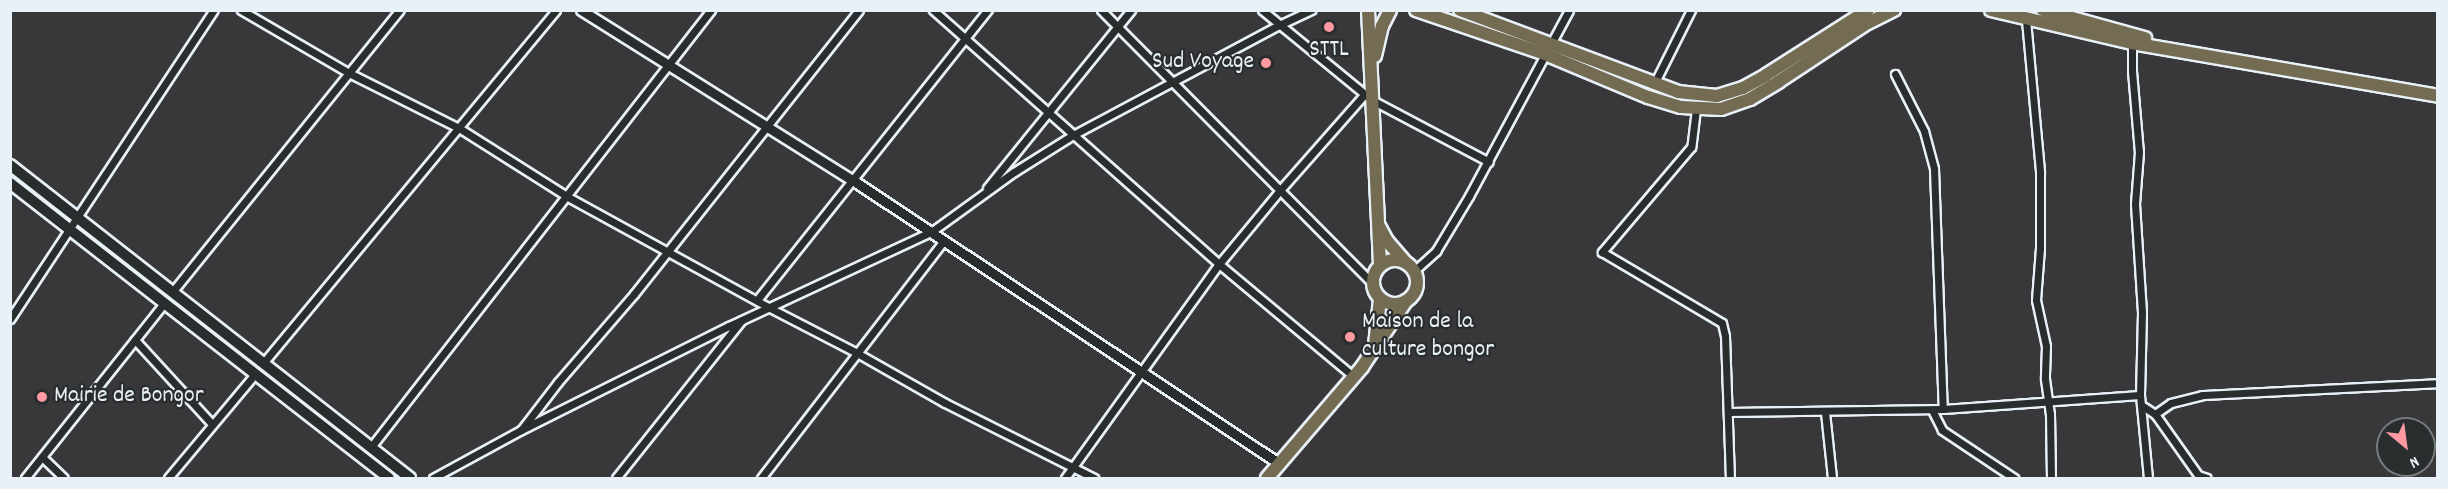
<!DOCTYPE html>
<style>
body{margin:0}
#map{position:relative;width:2448px;height:489px;overflow:hidden;background:#38373a;font-family:Dekko,sans-serif}
div>[style]{position:absolute}
.roads{filter:drop-shadow(2px 0 #e8f1f8) drop-shadow(-2px 0 #e8f1f8) drop-shadow(0 2px #e8f1f8) drop-shadow(0 -2px #e8f1f8)}
.minor>*{height:7px;margin:-3.5px;padding:0 3.5px;transform-origin:3.5px;border-radius:3.5px;background:#2a2d2e}
.tertiary>*{height:9px;margin:-4.5px;padding:0 4.5px;transform-origin:4.5px;border-radius:4.5px;background:#2a2d2e}
.secondary>*{height:10px;margin:-5px;padding:0 5px;transform-origin:5px;border-radius:5px;background:#2a2d2e}
.trunk>*{height:12px;margin:-6px;padding:0 6px;transform-origin:6px;border-radius:6px;background:#736b52}
.trunk>.ring{margin:-6px;padding:0;box-sizing:content-box;background:none;border:12px solid #736b52;border-radius:50%}
.dots>*{width:16px;height:16px;translate:-50% -50%;box-sizing:border-box;border:3px solid #2a2d2e;border-radius:50%}
span{translate:-50% -50%;white-space:nowrap;text-align:center;line-height:1.15;-webkit-text-stroke:4.5px #2a2d2e;paint-order:stroke}
.poi-label{font-size:24px;color:#e8f1f8}
.right{translate:-100% -50%;text-align:right}
.left{translate:0 -50%;text-align:left}
.frame{position:absolute;inset:0;border:12px solid #e8f1f8;pointer-events:none}
.north{position:absolute;left:2376px;top:417px;width:60px;height:60px;box-sizing:border-box;background:#2a2d2e;border:2px solid #767b7f;border-radius:50%;rotate:151deg;font-size:16px;font-weight:700;line-height:24px;text-align:center;color:#e8f1f8}
.north::after{content:'';display:block;margin:auto;width:21px;height:27px;background:#ff9aa2;clip-path:polygon(50% 0,100% 100%,50% 72%,0 100%)}
</style>
<div id="map">
<div class="roads">
<div class="minor">
<i style="left:241px;top:10px;width:125px;rotate:30.3deg"></i>
<i style="left:349px;top:73px;width:123px;rotate:26.6deg"></i>
<i style="left:459px;top:128px;width:129px;rotate:32.3deg"></i>
<i style="left:568px;top:197px;width:228px;rotate:28.8deg"></i>
<i style="left:768px;top:307px;width:100px;rotate:27.3deg"></i>
<i style="left:857px;top:353px;width:101px;rotate:29.6deg"></i>
<i style="left:945px;top:403px;width:167px;rotate:26.7deg"></i>
<i style="left:933px;top:10px;width:383px;rotate:41.6deg"></i>
<i style="left:1219px;top:264px;width:176px;rotate:39.9deg"></i>
<i style="left:1101px;top:10px;width:385px;rotate:45.2deg"></i>
<i style="left:1262px;top:10px;width:142px;rotate:39.3deg"></i>
<i style="left:1372px;top:100px;width:132px;rotate:27.9deg"></i>
<i style="left:2026px;top:20px;width:153px;rotate:84.7deg"></i>
<i style="left:2040px;top:172px;width:76px;rotate:90deg"></i>
<i style="left:2040px;top:248px;width:52px;rotate:94.4deg"></i>
<i style="left:2036px;top:300px;width:47px;rotate:77.7deg"></i>
<i style="left:2046px;top:346px;width:33px;rotate:92deg"></i>
<i style="left:2045px;top:379px;width:35px;rotate:82deg"></i>
<i style="left:2050px;top:414px;width:64px;rotate:89.1deg"></i>
<i style="left:2132px;top:43px;width:28px;rotate:90deg"></i>
<i style="left:2132px;top:71px;width:81px;rotate:85.1deg"></i>
<i style="left:2139px;top:152px;width:52px;rotate:94.4deg"></i>
<i style="left:2135px;top:204px;width:109px;rotate:86.3deg"></i>
<i style="left:2142px;top:313px;width:82px;rotate:91.4deg"></i>
<i style="left:2140px;top:395px;width:83px;rotate:84.5deg"></i>
<i style="left:1895px;top:74px;width:64px;rotate:63deg"></i>
<i style="left:1924px;top:131px;width:39px;rotate:75deg"></i>
<i style="left:1934px;top:169px;width:240px;rotate:87.9deg"></i>
<i style="left:1654px;top:84px;width:83px;rotate:-63.4deg"></i>
<i style="left:1696px;top:109px;width:38px;rotate:97deg"></i>
<i style="left:1691px;top:147px;width:138px;rotate:130.3deg"></i>
<i style="left:1602px;top:252px;width:139px;rotate:30.6deg"></i>
<i style="left:1722px;top:323px;width:13px;rotate:77deg"></i>
<i style="left:1725px;top:336px;width:142px;rotate:88deg"></i>
<i style="left:987px;top:188px;width:229px;rotate:-51deg"></i>
<i style="left:1414px;top:271px;width:30px;rotate:-42deg"></i>
<i style="left:1436px;top:251px;width:64px;rotate:-59deg"></i>
<i style="left:1469px;top:196px;width:211px;rotate:-61.7deg"></i>
<i style="left:173px;top:291px;width:361px;rotate:-51.1deg"></i>
<i style="left:757px;top:300px;width:371px;rotate:-51.5deg"></i>
<i style="left:10px;top:319px;width:370px;rotate:-56.6deg"></i>
<i style="left:135px;top:340px;width:114px;rotate:47.5deg"></i>
<i style="left:264px;top:362px;width:457px;rotate:-50.3deg"></i>
<i style="left:2141px;top:405px;width:17px;rotate:33deg"></i>
<i style="left:2155px;top:414px;width:75px;rotate:54.8deg"></i>
<i style="left:2198px;top:475px;width:9px;rotate:18deg"></i>
<i style="left:1932px;top:410px;width:22px;rotate:63deg"></i>
<i style="left:1942px;top:430px;width:87px;rotate:33.7deg"></i>
<i style="left:1728px;top:412px;width:215px;rotate:-0.8deg"></i>
<i style="left:1943px;top:409px;width:197px;rotate:-4.1deg"></i>
<i style="left:1825px;top:412px;width:66px;rotate:83.9deg"></i>
<i style="left:2155px;top:414px;width:19px;rotate:-35deg"></i>
<i style="left:2171px;top:403px;width:32px;rotate:-14deg"></i>
<i style="left:2202px;top:395px;width:236px;rotate:-2.9deg"></i>
<i style="left:522px;top:429px;width:59px;rotate:-52.5deg"></i>
<i style="left:558px;top:382px;width:116px;rotate:-49.2deg"></i>
<i style="left:634px;top:294px;width:362px;rotate:-51.6deg"></i>
<i style="left:371px;top:447px;width:554px;rotate:-52.12deg"></i>
<i style="left:42px;top:457px;width:30px;rotate:44deg"></i>
<i style="left:25px;top:478px;width:223px;rotate:-51.5deg"></i>
<i style="left:168px;top:478px;width:136px;rotate:-50.1deg"></i>
<i style="left:433px;top:478px;width:100px;rotate:-28.6deg"></i>
<i style="left:521px;top:430px;width:233px;rotate:-26.6deg"></i>
<i style="left:729px;top:326px;width:223px;rotate:-25deg"></i>
<i style="left:931px;top:232px;width:102px;rotate:-35.9deg"></i>
<i style="left:1014px;top:172px;width:70px;rotate:-32.1deg"></i>
<i style="left:1073px;top:135px;width:231px;rotate:-28.1deg"></i>
<i style="left:1277px;top:26px;width:38px;rotate:-25deg"></i>
<i style="left:616px;top:478px;width:201px;rotate:-51.5deg"></i>
<i style="left:761px;top:478px;width:300px;rotate:-52.4deg"></i>
<i style="left:1065px;top:478px;width:264px;rotate:-54.3deg"></i>
<i style="left:1219px;top:264px;width:97px;rotate:-50.4deg"></i>
<i style="left:1281px;top:189px;width:125px;rotate:-48.6deg"></i>
</div>
<div class="tertiary">
<i style="left:581px;top:10px;width:322px;rotate:32.1deg"></i>
<i style="left:854px;top:181px;width:511px;rotate:33.6deg"></i>
</div>
<div class="secondary">
<i style="left:10px;top:165px;width:508px;rotate:38.04deg"></i>
<i style="left:10px;top:183px;width:480px;rotate:37.9deg"></i>
</div>
<div class="trunk">
<i style="left:1368px;top:10px;width:255px;rotate:87.3deg"></i>
<i style="left:1416px;top:10px;width:136px;rotate:18.8deg"></i>
<i style="left:1545px;top:54px;width:112px;rotate:22.7deg"></i>
<i style="left:1648px;top:97px;width:34px;rotate:17deg"></i>
<i style="left:1681px;top:107px;width:40px;rotate:2.9deg"></i>
<i style="left:1721px;top:109px;width:31px;rotate:-19deg"></i>
<i style="left:1750px;top:99px;width:33px;rotate:-31deg"></i>
<i style="left:1778px;top:82px;width:103px;rotate:-33.5deg"></i>
<i style="left:1864px;top:25px;width:34px;rotate:-27deg"></i>
<i style="left:1460px;top:10px;width:233px;rotate:20.6deg"></i>
<i style="left:1678px;top:92px;width:39px;rotate:6deg"></i>
<i style="left:1717px;top:96px;width:27px;rotate:-17deg"></i>
<i style="left:1743px;top:88px;width:26px;rotate:-29deg"></i>
<i style="left:1766px;top:75px;width:121px;rotate:-32.5deg"></i>
<i style="left:1991px;top:10px;width:145px;rotate:13.2deg"></i>
<i style="left:2132px;top:43px;width:311px;rotate:9.8deg"></i>
<i style="left:2043px;top:10px;width:106px;rotate:15.4deg"></i>
<i style="left:1375px;top:56px;width:31px;rotate:-77deg"></i>
<i style="left:1382px;top:26px;width:18px;rotate:-63deg"></i>
<i style="left:1379px;top:226px;width:17px;rotate:62deg"></i>
<i style="left:1387px;top:241px;width:28px;rotate:49deg"></i>
<i class="ring" style="left:1373px;top:260px;width:32px;height:32px"></i>
<i style="left:1375px;top:345px;width:46px;rotate:-83.8deg"></i>
<i style="left:1267px;top:478px;width:146px;rotate:-49.4deg"></i>
<i style="left:1362px;top:367px;width:79px;rotate:-56.3deg"></i>
</div>
</div>
<div class="dots">
<i style="left:1329px;top:27px;background:#ff9aa2"></i>
<i style="left:1266px;top:63px;background:#ff9aa2"></i>
<i style="left:1350px;top:337px;background:#ff9aa2"></i>
<i style="left:42px;top:397px;background:#ff9aa2"></i>
</div>
<div class="poi-label">
<span style="left:1329px;top:51px">STTL</span>
<span class="right" style="left:1254px;top:63px">Sud Voyage</span>
<span class="left" style="left:1362px;top:337px">Maison de la<br>culture bongor</span>
<span class="left" style="left:54px;top:397px">Mairie de Bongor</span>
</div>
<div class="frame"></div>
<div class="north">N</div>
</div>
